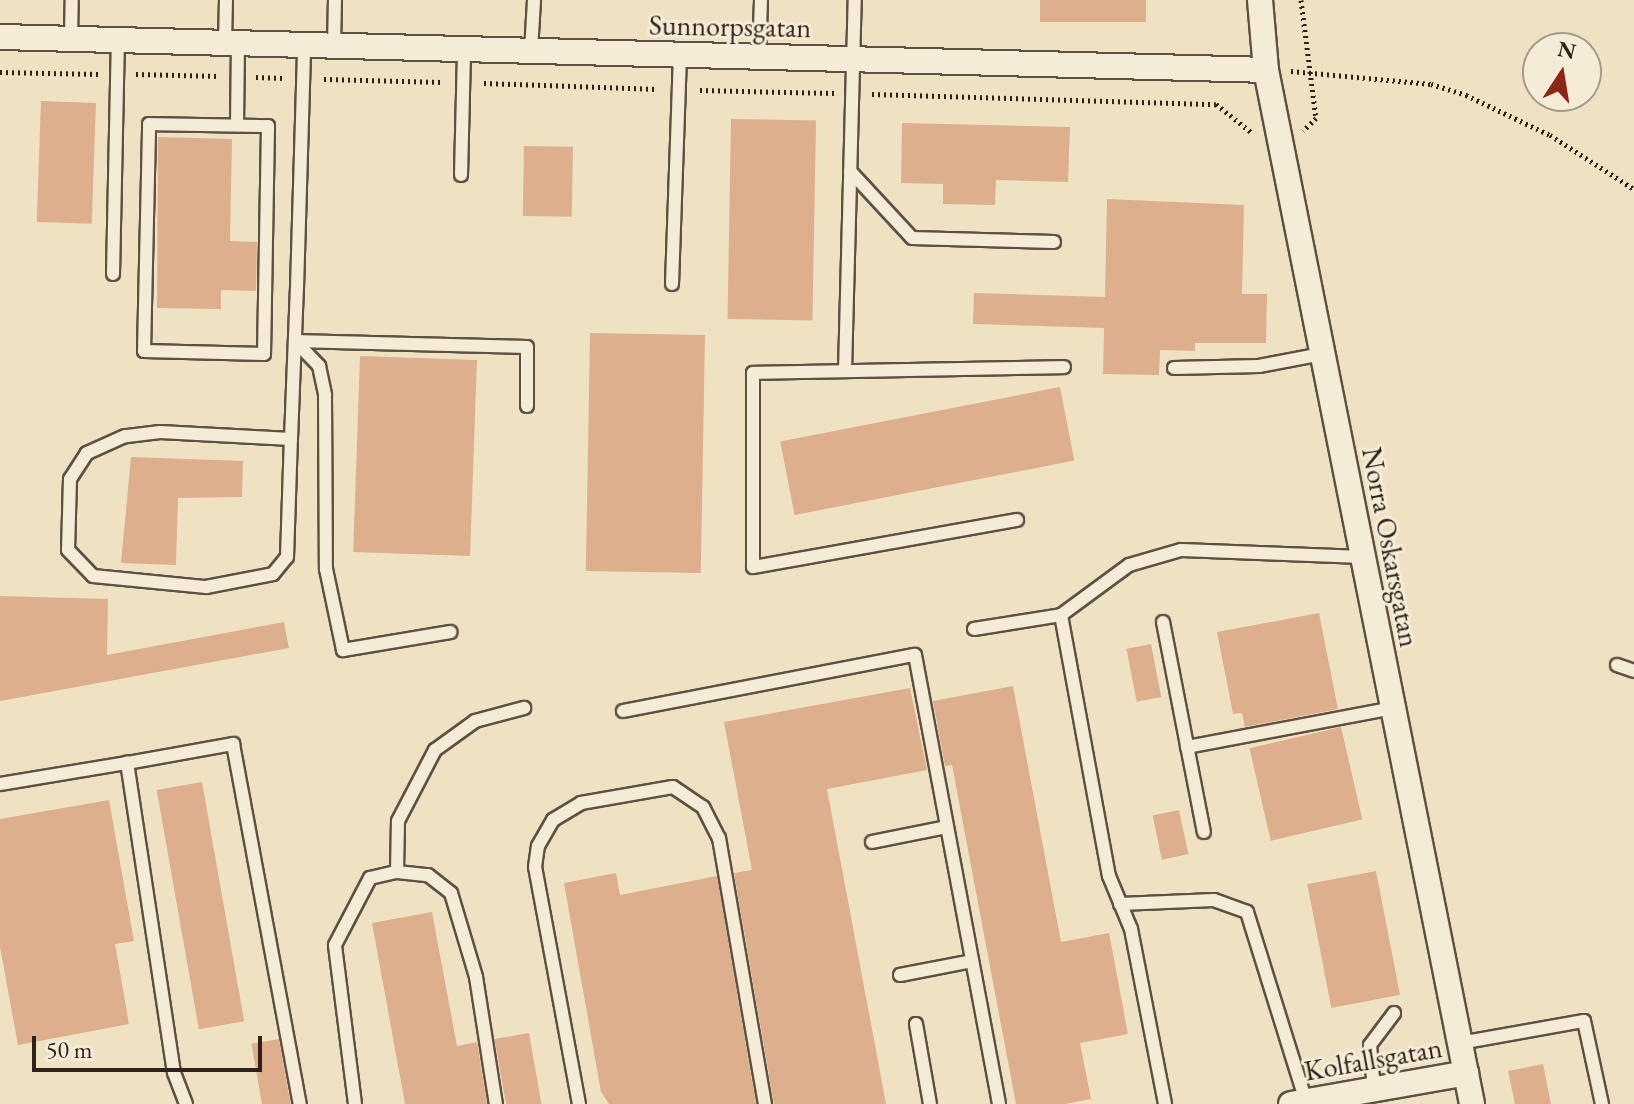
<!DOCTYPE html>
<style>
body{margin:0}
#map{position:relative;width:1634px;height:1104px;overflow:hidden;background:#efe2c2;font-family:"EB Garamond",serif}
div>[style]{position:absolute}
.building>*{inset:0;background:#ddaf8c;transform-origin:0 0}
.path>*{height:5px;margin-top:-2.5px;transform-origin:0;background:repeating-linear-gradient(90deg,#2e211a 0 2px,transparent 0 6px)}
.roads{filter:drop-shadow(2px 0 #5e5144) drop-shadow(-2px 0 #5e5144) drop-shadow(0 2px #5e5144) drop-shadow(0 -2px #5e5144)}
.lane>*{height:12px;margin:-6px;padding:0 6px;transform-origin:6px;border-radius:6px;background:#f5ecd7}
.street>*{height:24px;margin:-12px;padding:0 12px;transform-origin:12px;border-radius:12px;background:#f5ecd7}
span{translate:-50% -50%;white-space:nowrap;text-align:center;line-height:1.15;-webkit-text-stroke:6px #f5ecd7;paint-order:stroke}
.street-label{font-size:28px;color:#2e211a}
.north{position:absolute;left:1522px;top:32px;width:80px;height:80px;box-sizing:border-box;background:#f5ecd7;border:2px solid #a59b8b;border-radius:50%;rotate:12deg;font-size:22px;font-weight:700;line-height:32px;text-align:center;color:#2e211a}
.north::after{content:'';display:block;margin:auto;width:28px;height:36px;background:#8f2418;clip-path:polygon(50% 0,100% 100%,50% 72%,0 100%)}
.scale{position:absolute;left:32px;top:1036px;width:230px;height:36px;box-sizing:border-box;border:4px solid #2e211a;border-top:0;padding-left:10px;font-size:24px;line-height:28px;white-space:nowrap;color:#2e211a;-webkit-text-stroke:6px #f5ecd7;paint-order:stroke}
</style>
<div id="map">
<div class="building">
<i style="left:1040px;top:0;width:106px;height:22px"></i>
<i style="left:41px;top:101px;width:55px;height:121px;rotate:2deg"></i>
<i style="left:731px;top:119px;width:85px;height:200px;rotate:1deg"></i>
<i style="clip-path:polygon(902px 123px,1070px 127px,1068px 182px,996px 180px,995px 205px,943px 204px,943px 184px,901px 183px)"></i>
<i style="clip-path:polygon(158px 137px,232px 139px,230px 241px,257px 242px,256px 291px,221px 290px,221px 309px,157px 308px)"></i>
<i style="left:524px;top:146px;width:49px;height:70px;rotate:1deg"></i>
<i style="clip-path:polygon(1107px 199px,1244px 205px,1242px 294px,1267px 294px,1266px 343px,1195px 343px,1195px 351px,1160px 350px,1159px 375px,1103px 374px,1104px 328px,973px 324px,974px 293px,1105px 297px)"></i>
<i style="left:590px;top:333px;width:115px;height:238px;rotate:1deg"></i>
<i style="left:360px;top:356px;width:117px;height:196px;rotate:2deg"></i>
<i style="left:1060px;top:387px;width:75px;height:285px;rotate:79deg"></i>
<i style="clip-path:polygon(131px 457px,243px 461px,242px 497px,178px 498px,176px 565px,121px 563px)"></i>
<i style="clip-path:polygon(0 596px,108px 599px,107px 655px,284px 622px,289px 648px,0 701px)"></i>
<i style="clip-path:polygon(1319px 613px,1338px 709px,1245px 727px,1242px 713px,1233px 714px,1217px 632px)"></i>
<i style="left:1151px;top:644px;width:54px;height:25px;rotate:79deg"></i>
<i style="clip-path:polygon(1013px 686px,1061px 942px,1109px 933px,1128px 1034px,1080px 1043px,1091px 1099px,1065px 1104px,1016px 1104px,952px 765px,945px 766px,933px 701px)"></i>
<i style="clip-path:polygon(910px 688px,927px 770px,827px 789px,886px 1104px,774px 1104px,734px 873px,752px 870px,724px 722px)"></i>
<i style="left:1341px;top:727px;width:95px;height:94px;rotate:77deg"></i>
<i style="left:202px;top:782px;width:243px;height:46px;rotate:80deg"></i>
<i style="clip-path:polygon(109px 800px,134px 941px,115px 944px,129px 1024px,18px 1045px,0 947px,0 819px)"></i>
<i style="left:1179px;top:810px;width:45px;height:27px;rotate:78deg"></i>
<i style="left:1376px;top:871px;width:126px;height:70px;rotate:79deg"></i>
<i style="clip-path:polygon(616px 873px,620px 895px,717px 876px,756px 1104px,609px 1104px,601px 1092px,564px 883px)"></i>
<i style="clip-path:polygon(432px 912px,457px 1046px,477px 1042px,487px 1104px,405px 1104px,372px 923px)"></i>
<i style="left:529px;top:1033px;width:72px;height:35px;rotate:80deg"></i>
<i style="left:279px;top:1039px;width:66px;height:28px;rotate:80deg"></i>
<i style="clip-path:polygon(1543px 1064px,1551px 1104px,1515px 1104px,1508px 1071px)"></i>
</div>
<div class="path">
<i style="left:1301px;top:0;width:119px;rotate:82.8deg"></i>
<i style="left:1316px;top:118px;width:18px;rotate:135deg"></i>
<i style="left:1291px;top:71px;width:141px;rotate:5.3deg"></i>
<i style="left:1431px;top:84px;width:37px;rotate:17deg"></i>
<i style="left:1466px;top:95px;width:93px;rotate:25.5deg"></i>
<i style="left:1550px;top:135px;width:100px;rotate:32.7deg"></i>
<i style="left:0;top:72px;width:98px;rotate:1.2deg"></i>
<i style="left:136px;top:74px;width:82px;rotate:1.4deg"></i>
<i style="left:256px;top:77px;width:26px;rotate:2deg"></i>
<i style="left:324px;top:79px;width:118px;rotate:1.5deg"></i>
<i style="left:484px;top:83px;width:174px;rotate:2deg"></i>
<i style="left:700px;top:90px;width:134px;rotate:1.3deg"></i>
<i style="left:872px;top:94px;width:344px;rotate:1.7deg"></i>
<i style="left:1216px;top:104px;width:45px;rotate:38.7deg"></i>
</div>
<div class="roads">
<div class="lane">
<i style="left:71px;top:39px;width:39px;rotate:-89deg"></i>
<i style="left:225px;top:43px;width:43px;rotate:-88.7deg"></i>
<i style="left:334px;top:46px;width:46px;rotate:-88.8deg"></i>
<i style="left:531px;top:51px;width:51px;rotate:-86.6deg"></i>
<i style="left:759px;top:57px;width:57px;rotate:-88deg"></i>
<i style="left:149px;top:124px;width:119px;rotate:1deg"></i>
<i style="left:268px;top:126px;width:228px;rotate:91deg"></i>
<i style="left:264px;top:354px;width:120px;rotate:-178.6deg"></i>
<i style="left:144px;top:351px;width:227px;rotate:-88.7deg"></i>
<i style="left:237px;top:125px;width:82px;rotate:-89.3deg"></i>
<i style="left:850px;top:171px;width:91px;rotate:47.2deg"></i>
<i style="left:912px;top:238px;width:142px;rotate:1.6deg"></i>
<i style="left:461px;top:175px;width:126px;rotate:-88.6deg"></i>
<i style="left:113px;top:274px;width:234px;rotate:-88.8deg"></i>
<i style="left:672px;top:284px;width:229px;rotate:-88deg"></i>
<i style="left:295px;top:341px;width:35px;rotate:46deg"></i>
<i style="left:319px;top:366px;width:30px;rotate:78deg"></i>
<i style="left:325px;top:395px;width:174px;rotate:89.7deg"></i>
<i style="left:326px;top:569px;width:83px;rotate:78.1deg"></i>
<i style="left:343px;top:650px;width:109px;rotate:-9.5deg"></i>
<i style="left:295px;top:341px;width:232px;rotate:1.5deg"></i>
<i style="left:527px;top:347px;width:59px;rotate:90deg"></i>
<i style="left:1174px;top:368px;width:85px;rotate:-1.3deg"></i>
<i style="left:1259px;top:366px;width:64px;rotate:-10.8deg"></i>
<i style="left:845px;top:371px;width:371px;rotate:-88.5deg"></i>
<i style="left:291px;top:439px;width:131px;rotate:-176.9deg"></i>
<i style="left:160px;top:432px;width:35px;rotate:173deg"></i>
<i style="left:125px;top:436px;width:42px;rotate:155.9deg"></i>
<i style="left:87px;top:453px;width:31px;rotate:123deg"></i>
<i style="left:70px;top:479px;width:71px;rotate:91.6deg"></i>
<i style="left:68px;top:550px;width:36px;rotate:46deg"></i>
<i style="left:93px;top:576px;width:114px;rotate:5.6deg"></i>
<i style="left:206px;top:587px;width:68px;rotate:-11deg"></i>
<i style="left:273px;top:574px;width:22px;rotate:-51deg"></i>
<i style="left:287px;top:557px;width:118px;rotate:-88.1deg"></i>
<i style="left:291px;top:439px;width:53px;rotate:-87.8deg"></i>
<i style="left:293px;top:386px;width:98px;rotate:-87.7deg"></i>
<i style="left:297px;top:288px;width:243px;rotate:-88.3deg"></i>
<i style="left:1017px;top:520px;width:268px;rotate:169.9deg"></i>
<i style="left:753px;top:567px;width:194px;rotate:-90deg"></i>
<i style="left:753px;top:373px;width:311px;rotate:-1.1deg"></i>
<i style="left:1061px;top:615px;width:265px;rotate:79.6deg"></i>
<i style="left:1109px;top:876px;width:57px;rotate:67.5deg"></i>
<i style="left:1131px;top:929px;width:178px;rotate:79deg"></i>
<i style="left:1163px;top:622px;width:214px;rotate:79deg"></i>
<i style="left:974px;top:629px;width:88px;rotate:-9.1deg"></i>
<i style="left:1061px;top:615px;width:84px;rotate:-36.3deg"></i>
<i style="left:1129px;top:565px;width:54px;rotate:-16.1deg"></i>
<i style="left:1181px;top:550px;width:182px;rotate:2.2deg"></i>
<i style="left:1617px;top:665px;width:18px;rotate:19deg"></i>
<i style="left:623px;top:711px;width:297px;rotate:-10.9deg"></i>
<i style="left:915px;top:655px;width:457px;rotate:79.4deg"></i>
<i style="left:1187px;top:747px;width:210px;rotate:-10.7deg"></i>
<i style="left:0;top:784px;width:129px;rotate:-9.4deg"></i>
<i style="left:872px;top:842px;width:76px;rotate:-11.3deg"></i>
<i style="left:397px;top:872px;width:51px;rotate:-88.9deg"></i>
<i style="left:398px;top:821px;width:80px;rotate:-62.5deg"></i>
<i style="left:435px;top:750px;width:49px;rotate:-35.9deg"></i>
<i style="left:475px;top:721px;width:51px;rotate:-14.9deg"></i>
<i style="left:1120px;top:904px;width:94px;rotate:-2.4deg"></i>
<i style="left:1214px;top:900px;width:35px;rotate:20deg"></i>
<i style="left:1247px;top:912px;width:198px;rotate:72.7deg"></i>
<i style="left:900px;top:975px;width:73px;rotate:-11deg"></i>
<i style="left:916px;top:1024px;width:81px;rotate:80.1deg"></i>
<i style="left:1460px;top:1043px;width:126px;rotate:-10.1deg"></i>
<i style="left:1584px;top:1021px;width:85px;rotate:77.8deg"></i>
<i style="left:1374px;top:1089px;width:44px;rotate:-95.2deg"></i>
<i style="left:1370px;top:1045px;width:40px;rotate:-53deg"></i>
<i style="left:186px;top:1104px;width:33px;rotate:-111deg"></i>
<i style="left:174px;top:1073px;width:314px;rotate:-98.6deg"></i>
<i style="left:127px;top:763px;width:108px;rotate:-10.2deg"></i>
<i style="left:233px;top:744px;width:366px;rotate:79.5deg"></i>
<i style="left:355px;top:1104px;width:160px;rotate:-97.2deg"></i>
<i style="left:335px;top:945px;width:76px;rotate:-62.4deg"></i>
<i style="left:370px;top:878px;width:28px;rotate:-13deg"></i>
<i style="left:397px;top:872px;width:31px;rotate:6deg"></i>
<i style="left:428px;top:875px;width:29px;rotate:38deg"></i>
<i style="left:451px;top:893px;width:88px;rotate:73.4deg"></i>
<i style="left:476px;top:977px;width:129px;rotate:81.1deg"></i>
<i style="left:579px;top:1104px;width:241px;rotate:-100.5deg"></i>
<i style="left:535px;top:867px;width:21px;rotate:-82deg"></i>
<i style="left:538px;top:846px;width:30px;rotate:-60deg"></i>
<i style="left:553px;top:820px;width:33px;rotate:-31deg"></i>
<i style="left:581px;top:803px;width:93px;rotate:-9.9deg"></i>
<i style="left:673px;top:787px;width:36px;rotate:34deg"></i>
<i style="left:703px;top:807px;width:35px;rotate:63deg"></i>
<i style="left:719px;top:838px;width:270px;rotate:80.2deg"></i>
</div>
<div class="street">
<i style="left:1260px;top:0;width:70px;rotate:85.1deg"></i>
<i style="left:1266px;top:70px;width:1054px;rotate:78.73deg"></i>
<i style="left:0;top:37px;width:1266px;rotate:1.49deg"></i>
<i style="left:1291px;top:1104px;width:178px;rotate:-10deg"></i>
</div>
</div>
<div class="street-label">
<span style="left:730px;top:26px;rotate:1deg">Sunnorpsgatan</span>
<span style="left:1391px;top:547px;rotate:79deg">Norra Oskarsgatan</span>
<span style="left:1373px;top:1059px;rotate:-10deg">Kolfallsgatan</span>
</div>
<div class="north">N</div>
<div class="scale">50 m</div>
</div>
